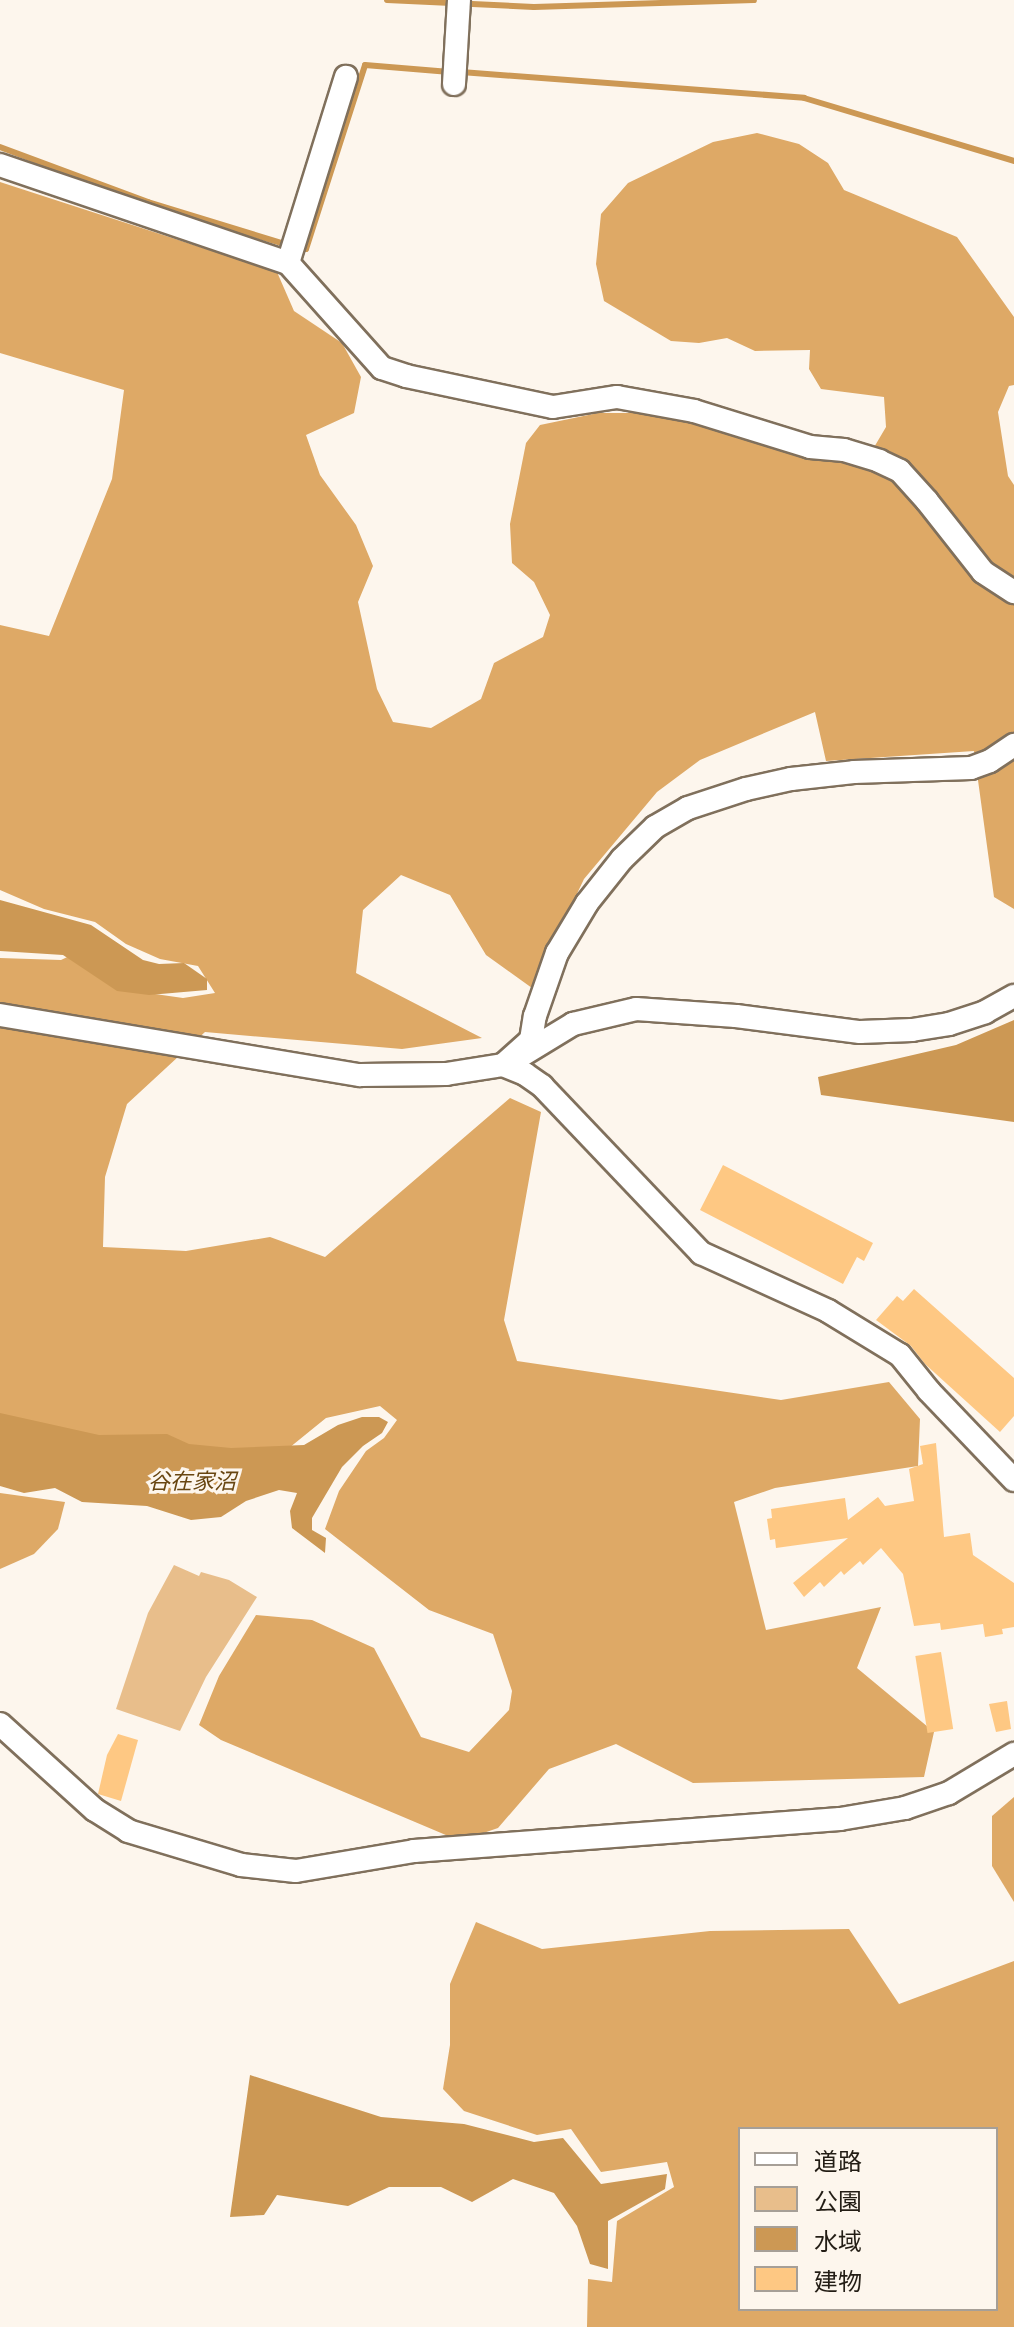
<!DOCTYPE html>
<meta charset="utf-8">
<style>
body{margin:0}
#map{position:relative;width:1014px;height:2327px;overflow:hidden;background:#fdf6ed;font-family:"Work Sans","Noto Sans JP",sans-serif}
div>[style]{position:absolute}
.green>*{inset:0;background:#e8be8b}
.forest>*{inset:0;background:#dea966}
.water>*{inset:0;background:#cc9854}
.stream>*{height:6px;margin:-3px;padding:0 3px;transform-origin:3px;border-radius:3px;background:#cc9854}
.building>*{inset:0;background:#fec883;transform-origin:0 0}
.roads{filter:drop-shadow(2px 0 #80705c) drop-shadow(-2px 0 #80705c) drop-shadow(0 2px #80705c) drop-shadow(0 -2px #80705c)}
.street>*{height:22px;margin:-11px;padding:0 11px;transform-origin:11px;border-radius:11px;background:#fff}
span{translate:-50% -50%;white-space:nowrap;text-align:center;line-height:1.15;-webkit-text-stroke:6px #fdf6ed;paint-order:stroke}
.water-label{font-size:22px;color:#684510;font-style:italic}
.legend{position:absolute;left:738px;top:2127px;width:260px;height:184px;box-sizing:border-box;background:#fdf6ed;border:2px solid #a69f97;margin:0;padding:10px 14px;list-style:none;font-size:24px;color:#231d15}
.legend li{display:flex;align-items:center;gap:16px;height:40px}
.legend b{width:40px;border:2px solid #a69f97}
</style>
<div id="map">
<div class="green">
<i style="clip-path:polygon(174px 1565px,199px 1576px,201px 1572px,229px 1580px,257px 1597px,206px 1677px,180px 1731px,116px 1709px,148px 1613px)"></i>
</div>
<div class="forest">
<i style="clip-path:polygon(757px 133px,799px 144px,828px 163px,844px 190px,957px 237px,1014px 317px,1014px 385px,1009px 386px,998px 412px,1008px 476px,1014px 485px,1014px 909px,994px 897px,974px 751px,826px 761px,815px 712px,700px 760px,657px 792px,584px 879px,532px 988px,486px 955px,450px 895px,401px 875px,363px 910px,356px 973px,482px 1038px,402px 1049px,205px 1032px,127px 1104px,105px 1177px,103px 1247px,186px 1251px,270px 1237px,325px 1257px,510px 1098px,541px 1112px,504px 1320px,517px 1361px,781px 1400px,889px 1382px,920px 1419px,918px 1466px,775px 1488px,734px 1502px,766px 1630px,881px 1607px,857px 1668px,934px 1732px,924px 1777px,693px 1783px,616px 1744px,549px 1769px,498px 1828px,460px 1841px,221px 1740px,199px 1725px,219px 1676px,256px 1615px,312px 1620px,374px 1648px,421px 1737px,469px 1752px,509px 1710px,512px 1691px,493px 1634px,429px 1610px,325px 1529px,339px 1491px,366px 1451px,384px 1438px,397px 1420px,380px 1406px,326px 1418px,289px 1448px,247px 1454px,0 1430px,0 958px,61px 960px,82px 950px,148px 993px,183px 998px,215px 993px,198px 966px,160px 959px,126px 944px,95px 922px,44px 909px,0 890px,0 625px,49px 636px,112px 479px,124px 390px,0 353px,0 182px,277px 272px,294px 311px,342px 343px,361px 377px,354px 413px,306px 435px,320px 475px,356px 525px,373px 566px,358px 602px,377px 689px,393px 722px,431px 728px,481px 699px,494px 663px,543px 637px,550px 615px,534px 582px,512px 563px,510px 524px,526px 443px,540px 425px,598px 413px,670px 413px,788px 450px,863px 466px,886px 427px,884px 397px,821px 389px,809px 369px,810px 350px,755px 351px,727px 338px,699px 343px,671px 341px,604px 301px,596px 264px,601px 214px,628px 183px,713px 142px)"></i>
<i style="clip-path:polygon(0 1493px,65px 1502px,58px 1529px,34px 1554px,0 1569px)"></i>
<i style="clip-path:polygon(1014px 1797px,1014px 1902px,992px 1866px,992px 1816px)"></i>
<i style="clip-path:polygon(evenodd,476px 1922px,542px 1949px,710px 1931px,849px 1929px,899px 2004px,1014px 1961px,1014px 2327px,587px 2327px,588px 2279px,612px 2282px,617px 2221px,674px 2187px,667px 2162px,601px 2172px,571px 2129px,537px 2135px,464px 2111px,443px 2089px,450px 2045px,450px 1984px,476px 1922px,740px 2129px,996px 2129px,996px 2309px,740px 2309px,740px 2129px)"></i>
</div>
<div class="water">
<i style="clip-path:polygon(0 900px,91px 925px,143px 960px,159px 964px,184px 963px,207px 979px,207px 990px,149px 995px,117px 991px,63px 955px,0 951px)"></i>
<i style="clip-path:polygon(1014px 1020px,1014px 1122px,821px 1095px,818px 1077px,956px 1045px)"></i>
<i style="clip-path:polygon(0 1413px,99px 1435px,167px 1434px,189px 1444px,231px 1448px,304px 1445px,338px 1425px,362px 1417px,379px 1417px,388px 1422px,382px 1433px,363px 1446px,342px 1467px,312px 1518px,312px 1530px,326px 1538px,325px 1553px,292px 1528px,290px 1511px,297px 1493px,279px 1490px,246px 1501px,221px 1517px,191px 1520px,147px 1506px,82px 1502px,55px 1488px,24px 1493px,0 1486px)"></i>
<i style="clip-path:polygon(250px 2075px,381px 2117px,464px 2124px,534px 2142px,563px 2138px,601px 2184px,667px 2174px,665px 2189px,608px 2221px,608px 2269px,590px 2264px,577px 2226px,554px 2193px,513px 2179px,472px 2202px,441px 2187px,389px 2187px,348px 2206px,277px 2195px,264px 2215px,230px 2217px)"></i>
</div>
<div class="stream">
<i style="left:387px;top:0;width:147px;rotate:2.7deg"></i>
<i style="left:534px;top:7px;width:220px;rotate:-1.8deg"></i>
<i style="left:461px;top:72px;width:344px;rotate:4.3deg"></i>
<i style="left:804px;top:98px;width:219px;rotate:16.7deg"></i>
<i style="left:0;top:147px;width:158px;rotate:20.4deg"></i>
<i style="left:148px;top:202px;width:146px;rotate:17.1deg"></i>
<i style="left:299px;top:248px;width:7px;rotate:8deg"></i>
<i style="left:306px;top:249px;width:193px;rotate:-72.2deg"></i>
<i style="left:365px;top:65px;width:85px;rotate:4.7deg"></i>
</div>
<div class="building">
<i style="clip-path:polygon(723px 1165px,873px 1243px,864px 1261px,857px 1257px,843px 1284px,700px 1210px)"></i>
<i style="clip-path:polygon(914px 1289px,1014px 1378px,1014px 1416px,1000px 1432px,925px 1364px,911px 1346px,876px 1320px,897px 1296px,903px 1301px)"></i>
<i style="clip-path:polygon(936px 1443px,944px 1537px,970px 1533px,973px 1555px,1014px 1583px,1014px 1627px,1002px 1629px,1003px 1634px,985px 1637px,983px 1624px,941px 1630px,940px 1623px,914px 1626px,903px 1574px,881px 1548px,863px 1565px,860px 1561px,844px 1575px,841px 1571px,824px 1587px,820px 1582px,804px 1597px,793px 1583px,848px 1538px,776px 1548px,775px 1539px,770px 1540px,767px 1519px,772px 1518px,771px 1509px,845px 1498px,848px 1520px,878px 1497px,885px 1506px,914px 1501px,909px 1469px,923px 1464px,920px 1446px)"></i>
<i style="left:941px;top:1652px;width:78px;height:26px;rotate:81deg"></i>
<i style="clip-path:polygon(1007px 1701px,1011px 1729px,996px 1732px,989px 1704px)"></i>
<i style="clip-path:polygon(118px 1734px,138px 1740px,121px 1801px,98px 1794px,107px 1755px)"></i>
</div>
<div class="roads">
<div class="street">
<i style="left:454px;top:84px;width:84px;rotate:-86.6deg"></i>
<i style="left:0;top:165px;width:304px;rotate:18.8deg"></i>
<i style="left:288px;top:263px;width:141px;rotate:48.2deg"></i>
<i style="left:382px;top:368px;width:25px;rotate:18deg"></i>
<i style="left:406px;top:376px;width:150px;rotate:11.9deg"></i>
<i style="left:553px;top:407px;width:65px;rotate:-8.9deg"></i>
<i style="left:617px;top:397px;width:78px;rotate:10.3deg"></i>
<i style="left:694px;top:411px;width:121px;rotate:17.2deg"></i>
<i style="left:810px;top:447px;width:34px;rotate:5deg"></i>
<i style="left:844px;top:450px;width:37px;rotate:17deg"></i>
<i style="left:879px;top:461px;width:23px;rotate:25deg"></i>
<i style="left:900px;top:471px;width:40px;rotate:48deg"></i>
<i style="left:927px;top:501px;width:90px;rotate:51.7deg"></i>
<i style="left:983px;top:572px;width:37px;rotate:33deg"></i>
<i style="left:288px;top:263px;width:195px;rotate:-72.7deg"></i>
<i style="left:0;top:1015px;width:365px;rotate:9.5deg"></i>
<i style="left:360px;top:1075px;width:86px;rotate:-0.7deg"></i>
<i style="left:446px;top:1074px;width:58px;rotate:-9deg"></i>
<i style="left:503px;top:1065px;width:24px;rotate:22deg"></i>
<i style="left:525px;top:1074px;width:21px;rotate:35deg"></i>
<i style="left:542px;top:1086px;width:231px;rotate:46.4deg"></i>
<i style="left:701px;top:1253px;width:140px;rotate:24.5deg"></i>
<i style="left:828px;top:1311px;width:84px;rotate:31.4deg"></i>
<i style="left:900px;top:1355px;width:46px;rotate:51.1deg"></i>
<i style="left:929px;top:1391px;width:123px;rotate:46.3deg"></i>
<i style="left:522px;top:1055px;width:60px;rotate:-31.3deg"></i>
<i style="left:573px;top:1024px;width:65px;rotate:-13.4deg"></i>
<i style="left:636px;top:1009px;width:100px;rotate:4deg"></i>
<i style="left:736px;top:1016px;width:125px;rotate:7.4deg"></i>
<i style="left:860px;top:1032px;width:52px;rotate:-2.2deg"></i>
<i style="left:912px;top:1030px;width:37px;rotate:-9deg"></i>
<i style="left:949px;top:1024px;width:38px;rotate:-18deg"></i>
<i style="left:985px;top:1012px;width:33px;rotate:-29deg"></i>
<i style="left:503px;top:1065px;width:38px;rotate:-42deg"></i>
<i style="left:531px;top:1040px;width:24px;rotate:-81deg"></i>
<i style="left:535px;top:1016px;width:67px;rotate:-70.8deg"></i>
<i style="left:557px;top:953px;width:58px;rotate:-59deg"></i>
<i style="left:587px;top:903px;width:56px;rotate:-51.5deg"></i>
<i style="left:622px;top:859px;width:46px;rotate:-44.1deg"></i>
<i style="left:655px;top:827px;width:38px;rotate:-30deg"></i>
<i style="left:688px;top:808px;width:61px;rotate:-18.1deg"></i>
<i style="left:746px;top:789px;width:46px;rotate:-12.5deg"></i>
<i style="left:791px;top:779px;width:63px;rotate:-6.3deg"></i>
<i style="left:854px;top:772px;width:117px;rotate:-2deg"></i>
<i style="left:971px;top:768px;width:20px;rotate:-20deg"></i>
<i style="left:990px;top:761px;width:29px;rotate:-34deg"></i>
<i style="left:0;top:1724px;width:128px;rotate:42.2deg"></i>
<i style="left:95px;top:1810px;width:39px;rotate:32deg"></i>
<i style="left:128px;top:1831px;width:118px;rotate:16.7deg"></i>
<i style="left:241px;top:1865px;width:55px;rotate:6.2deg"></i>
<i style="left:296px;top:1871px;width:120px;rotate:-9.6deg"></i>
<i style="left:414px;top:1851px;width:427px;rotate:-4.3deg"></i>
<i style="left:840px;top:1819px;width:66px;rotate:-9.6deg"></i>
<i style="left:905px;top:1808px;width:46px;rotate:-18.8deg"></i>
<i style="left:949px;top:1793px;width:76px;rotate:-31deg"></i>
</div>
</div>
<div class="water-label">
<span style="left:192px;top:1482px">谷在家沼</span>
</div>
<ul class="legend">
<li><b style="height:10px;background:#fff"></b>道路</li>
<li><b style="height:22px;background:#e8be8b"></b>公園</li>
<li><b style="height:22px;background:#cc9854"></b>水域</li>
<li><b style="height:22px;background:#fec883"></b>建物</li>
</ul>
</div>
